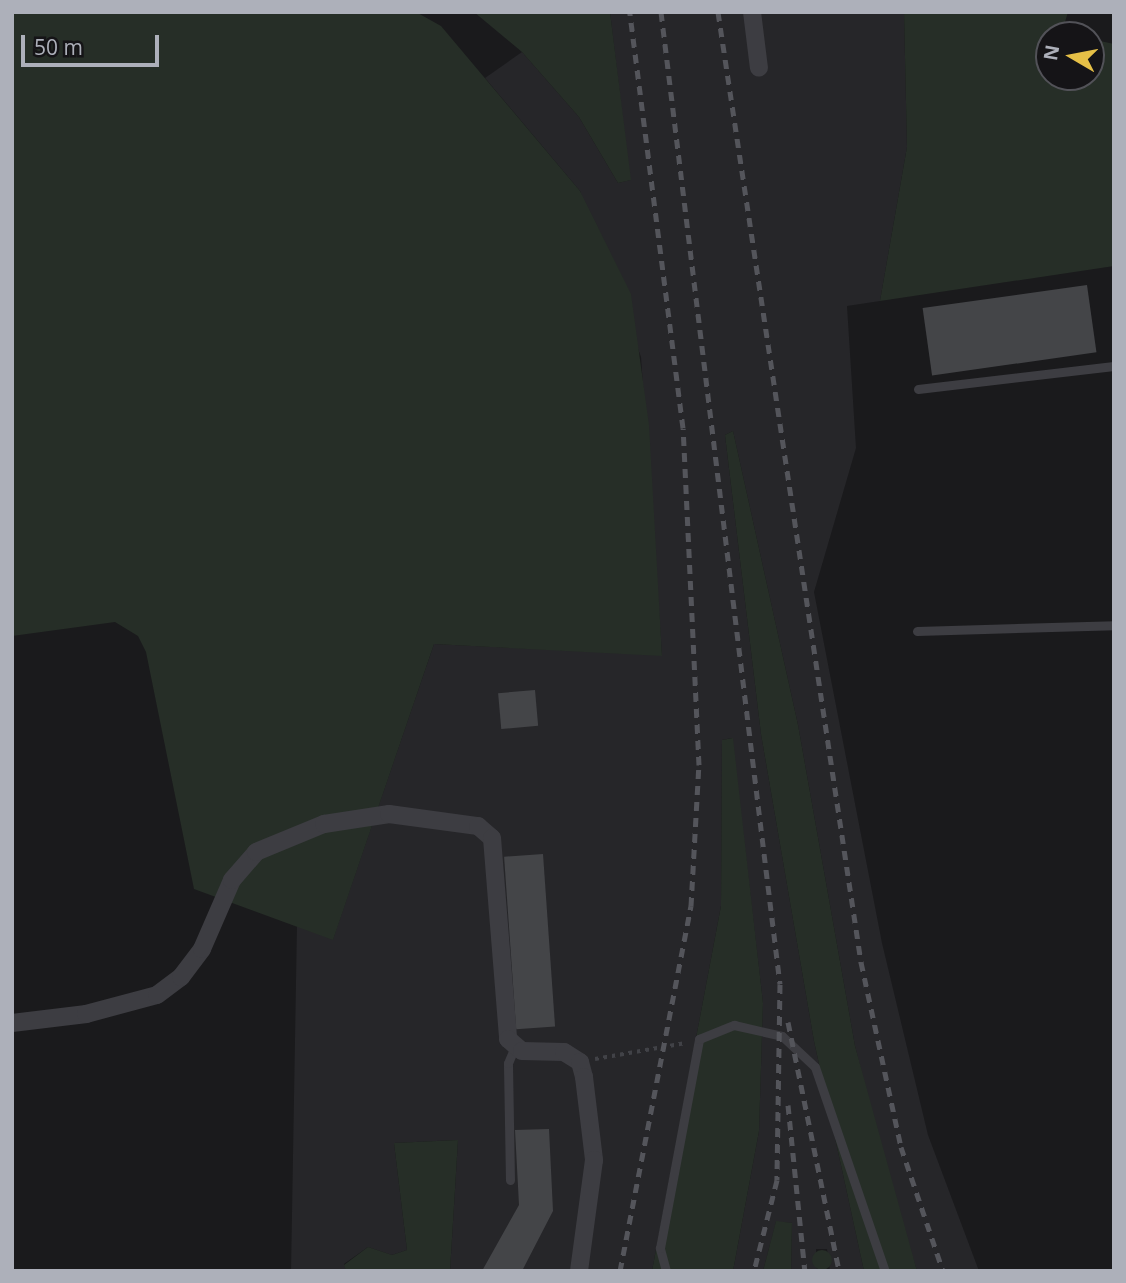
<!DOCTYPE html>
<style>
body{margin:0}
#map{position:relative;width:1126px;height:1283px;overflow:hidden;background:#1a1a1c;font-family:"Open Sans",sans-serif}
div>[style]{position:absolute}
.built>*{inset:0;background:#262629}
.green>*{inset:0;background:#262e27}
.round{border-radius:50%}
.building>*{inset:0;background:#444548;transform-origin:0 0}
.path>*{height:3.5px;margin-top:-1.75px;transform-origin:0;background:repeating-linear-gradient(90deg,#414247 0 3.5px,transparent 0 8.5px)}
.service>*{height:9px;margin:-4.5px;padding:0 4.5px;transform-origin:4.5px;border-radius:4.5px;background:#3d3d42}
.minor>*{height:18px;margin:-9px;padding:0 9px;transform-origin:9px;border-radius:9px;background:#3d3d42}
.rail>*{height:5px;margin-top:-2.5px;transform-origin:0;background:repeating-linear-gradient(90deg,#54555b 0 9px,transparent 0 16px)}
span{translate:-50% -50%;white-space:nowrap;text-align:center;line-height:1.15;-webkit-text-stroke:5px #151417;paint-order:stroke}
.frame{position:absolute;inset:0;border:14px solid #adb0ba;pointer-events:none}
.north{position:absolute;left:1035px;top:21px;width:70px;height:70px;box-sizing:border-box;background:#151417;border:2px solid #525258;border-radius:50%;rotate:280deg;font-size:19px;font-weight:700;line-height:28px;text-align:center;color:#adb0ba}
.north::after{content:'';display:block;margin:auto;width:24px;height:32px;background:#e6c047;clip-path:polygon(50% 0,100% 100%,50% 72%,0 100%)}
.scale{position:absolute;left:21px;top:35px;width:138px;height:32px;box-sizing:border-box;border:4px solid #adb0ba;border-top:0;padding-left:9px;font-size:21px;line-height:24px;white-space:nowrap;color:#adb0ba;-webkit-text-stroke:5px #151417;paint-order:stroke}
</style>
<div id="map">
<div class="built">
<i style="clip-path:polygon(610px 12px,904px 12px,907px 147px,880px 301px,847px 306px,856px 448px,814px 592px,882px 943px,928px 1135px,979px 1271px,917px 1271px,890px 1186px,855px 1046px,798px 725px,733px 431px,725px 435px,761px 734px,814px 1041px,864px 1271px,830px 1271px,827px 1249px,816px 1249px,817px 1271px,791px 1271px,792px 1223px,776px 1222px,763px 1271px,733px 1271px,759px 1131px,763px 1003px,732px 738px,722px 740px,721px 906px,652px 1271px,450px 1271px,458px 1140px,394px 1143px,407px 1250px,392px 1255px,368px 1247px,344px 1264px,346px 1271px,291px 1271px,297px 924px,333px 939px,434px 644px,662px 655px,641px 357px,580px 191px,485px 78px,522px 52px,579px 117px,618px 183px,630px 180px)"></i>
</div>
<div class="green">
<i style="clip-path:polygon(12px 12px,416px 12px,441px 26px,580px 191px,631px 294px,649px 425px,662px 656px,434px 644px,333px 940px,194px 889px,146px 652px,138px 636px,115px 622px,12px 636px)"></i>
<i style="clip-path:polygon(474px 12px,610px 12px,631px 180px,618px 183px,579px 117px,522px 52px)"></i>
<i style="clip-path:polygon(904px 12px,1068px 12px,1062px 32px,1073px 35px,1049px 35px,1049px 77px,1091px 77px,1091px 39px,1114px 44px,1114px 266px,880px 301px,907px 147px)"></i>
<i style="clip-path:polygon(733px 431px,798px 725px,855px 1046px,917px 1271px,864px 1271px,814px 1041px,761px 734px,725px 435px)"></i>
<i style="clip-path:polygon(733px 738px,763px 1003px,759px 1131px,733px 1271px,652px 1271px,721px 906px,722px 740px)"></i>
<i style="clip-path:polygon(458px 1140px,450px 1271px,346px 1271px,344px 1265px,368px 1247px,392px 1255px,407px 1250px,394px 1143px)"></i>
<i style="clip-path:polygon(776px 1221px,792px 1223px,791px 1271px,763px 1271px)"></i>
<i class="round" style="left:812px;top:1250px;width:20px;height:20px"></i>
</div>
<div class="building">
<i style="left:1087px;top:285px;width:68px;height:166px;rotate:82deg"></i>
<i style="left:535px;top:690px;width:36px;height:37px;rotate:85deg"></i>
<i style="left:543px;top:854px;width:173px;height:39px;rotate:86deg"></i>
<i style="clip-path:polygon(549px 1129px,553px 1211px,522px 1271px,482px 1271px,519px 1205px,515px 1130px)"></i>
</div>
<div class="path">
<i style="left:595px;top:1059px;width:92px;rotate:-10deg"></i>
</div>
<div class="service">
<i style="left:918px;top:389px;width:197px;rotate:-6.7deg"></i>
<i style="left:917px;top:631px;width:197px;rotate:-1.7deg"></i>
<i style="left:510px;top:1180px;width:117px;rotate:-91deg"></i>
<i style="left:508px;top:1063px;width:15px;rotate:-67deg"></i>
<i style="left:666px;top:1271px;width:24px;rotate:-105deg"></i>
<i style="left:660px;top:1248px;width:213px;rotate:-79.4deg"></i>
<i style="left:699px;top:1039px;width:38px;rotate:-22deg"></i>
<i style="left:734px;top:1025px;width:49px;rotate:12.9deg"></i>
<i style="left:782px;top:1036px;width:45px;rotate:43.2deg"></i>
<i style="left:815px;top:1067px;width:216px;rotate:71.1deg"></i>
</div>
<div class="minor">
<i style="left:752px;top:12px;width:56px;rotate:82.9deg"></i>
<i style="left:12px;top:1023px;width:75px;rotate:-6.9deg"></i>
<i style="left:86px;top:1014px;width:73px;rotate:-15deg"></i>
<i style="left:157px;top:995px;width:30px;rotate:-37deg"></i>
<i style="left:181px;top:977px;width:35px;rotate:-53deg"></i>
<i style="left:202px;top:949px;width:75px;rotate:-66.5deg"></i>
<i style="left:232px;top:880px;width:37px;rotate:-49deg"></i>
<i style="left:256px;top:852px;width:74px;rotate:-22.4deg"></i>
<i style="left:324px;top:824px;width:66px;rotate:-8.7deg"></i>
<i style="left:389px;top:814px;width:90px;rotate:7.7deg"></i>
<i style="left:478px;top:826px;width:18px;rotate:41deg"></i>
<i style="left:492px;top:838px;width:202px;rotate:85.4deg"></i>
<i style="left:508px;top:1039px;width:18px;rotate:41deg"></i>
<i style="left:522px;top:1051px;width:42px;rotate:1.4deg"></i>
<i style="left:564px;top:1052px;width:19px;rotate:32deg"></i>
<i style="left:580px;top:1062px;width:16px;rotate:75deg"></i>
<i style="left:584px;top:1077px;width:84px;rotate:83.1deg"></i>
<i style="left:594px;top:1160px;width:112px;rotate:97.7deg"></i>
</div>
<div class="rail">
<i style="left:661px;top:12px;width:979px;rotate:83.02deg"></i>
<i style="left:780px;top:984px;width:196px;rotate:90.9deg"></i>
<i style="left:777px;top:1180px;width:94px;rotate:104.2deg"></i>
<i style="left:718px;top:12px;width:961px;rotate:81.44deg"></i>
<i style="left:861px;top:962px;width:189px;rotate:77.8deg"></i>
<i style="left:901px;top:1147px;width:131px;rotate:71.3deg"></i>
<i style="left:788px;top:1022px;width:254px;rotate:78.4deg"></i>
<i style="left:788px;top:1105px;width:167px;rotate:84.2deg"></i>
<i style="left:620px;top:1271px;width:372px;rotate:-79deg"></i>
<i style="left:691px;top:906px;width:141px;rotate:-86.8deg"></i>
<i style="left:699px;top:765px;width:337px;rotate:-92.7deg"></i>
<i style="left:683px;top:428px;width:419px;rotate:-97.3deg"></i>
</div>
<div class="frame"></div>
<div class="north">N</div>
<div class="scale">50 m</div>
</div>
